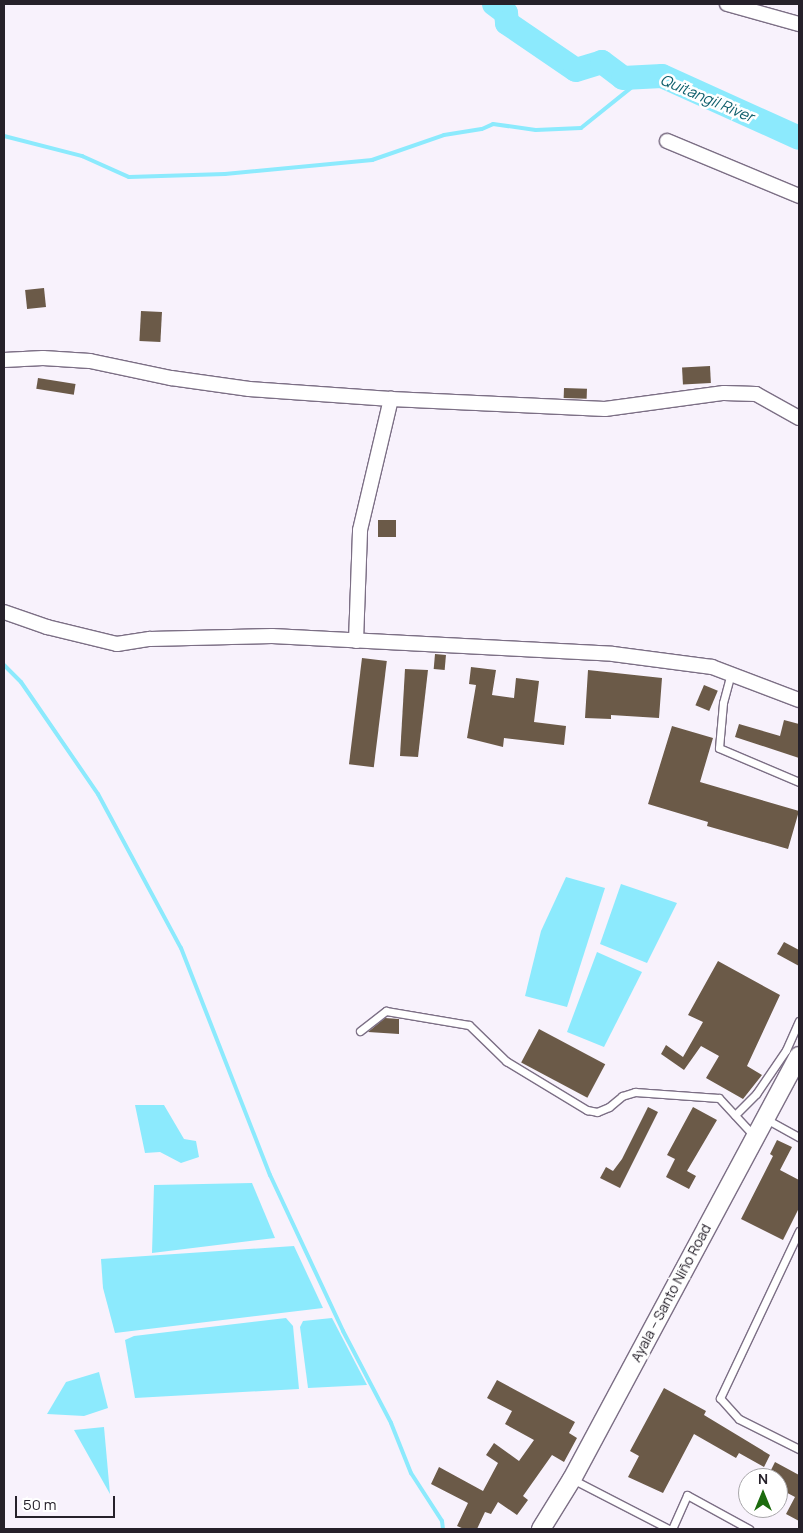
<!DOCTYPE html>
<meta charset="utf-8">
<style>
body{margin:0}
#map{position:relative;width:803px;height:1533px;overflow:hidden;background:#f8f2fc;font-family:Manrope,sans-serif}
div>[style]{position:absolute}
.water>*{inset:0;background:#8ceafd}
.stream>*{height:4px;margin:-2px;padding:0 2px;transform-origin:2px;border-radius:2px;background:#8ceafd}
.river>*{height:24px;margin:-12px;padding:0 12px;transform-origin:12px;border-radius:12px;background:#8ceafd}
.building>*{inset:0;background:#6b5a48;transform-origin:0 0}
.roads{filter:drop-shadow(1px 0 #7c6f85) drop-shadow(-1px 0 #7c6f85) drop-shadow(0 1px #7c6f85) drop-shadow(0 -1px #7c6f85)}
.service>*{height:7px;margin:-3.5px;padding:0 3.5px;transform-origin:3.5px;border-radius:3.5px;background:#fff}
.minor>*{height:14px;margin:-7px;padding:0 7px;transform-origin:7px;border-radius:7px;background:#fff}
.tertiary>*{height:18px;margin:-9px;padding:0 9px;transform-origin:9px;border-radius:9px;background:#fff}
span{translate:-50% -50%;white-space:nowrap;text-align:center;line-height:1.15;-webkit-text-stroke:5px #fff;paint-order:stroke}
.street-label{font-size:14px;color:#26212a}
.water-label{font-size:15px;color:#0e5f6c;font-style:italic}
.frame{position:absolute;inset:0;border:5px solid #26212a;pointer-events:none}
.north{position:absolute;left:738px;top:1468px;width:50px;height:50px;box-sizing:border-box;background:#fff;border:1px solid #a8a6aa;border-radius:50%;rotate:0deg;font-size:14px;font-weight:700;line-height:20px;text-align:center;color:#26212a}
.north::after{content:'';display:block;margin:auto;width:18px;height:22px;background:#1c6b0e;clip-path:polygon(50% 0,100% 100%,50% 72%,0 100%)}
.scale{position:absolute;left:15px;top:1496px;width:100px;height:22px;box-sizing:border-box;border:2px solid #26212a;border-top:0;padding-left:6px;font-size:15px;line-height:18px;white-space:nowrap;color:#26212a;-webkit-text-stroke:4px #fff;paint-order:stroke}
</style>
<div id="map">
<div class="water">
<i style="clip-path:polygon(566px 877px,605px 888px,567px 1007px,525px 996px,541px 931px)"></i>
<i style="clip-path:polygon(621px 884px,677px 903px,647px 963px,600px 944px)"></i>
<i style="clip-path:polygon(597px 952px,642px 972px,604px 1047px,567px 1032px)"></i>
<i style="clip-path:polygon(135px 1105px,164px 1105px,184px 1139px,196px 1141px,199px 1157px,181px 1163px,160px 1152px,145px 1153px)"></i>
<i style="clip-path:polygon(252px 1183px,275px 1238px,152px 1253px,154px 1185px)"></i>
<i style="clip-path:polygon(294px 1246px,323px 1308px,115px 1333px,103px 1288px,101px 1259px)"></i>
<i style="clip-path:polygon(286px 1318px,293px 1326px,299px 1389px,135px 1398px,125px 1340px,134px 1336px)"></i>
<i style="clip-path:polygon(332px 1318px,367px 1385px,308px 1388px,300px 1327px,303px 1321px)"></i>
<i style="clip-path:polygon(99px 1372px,108px 1408px,84px 1416px,47px 1414px,66px 1382px)"></i>
<i style="clip-path:polygon(104px 1427px,110px 1494px,74px 1430px)"></i>
</div>
<div class="stream">
<i style="left:4px;top:136px;width:81px;rotate:14.4deg"></i>
<i style="left:82px;top:156px;width:51px;rotate:24.1deg"></i>
<i style="left:129px;top:177px;width:96px;rotate:-1.8deg"></i>
<i style="left:225px;top:174px;width:148px;rotate:-5.4deg"></i>
<i style="left:372px;top:160px;width:76px;rotate:-19.1deg"></i>
<i style="left:444px;top:135px;width:38px;rotate:-9deg"></i>
<i style="left:482px;top:129px;width:12px;rotate:-24deg"></i>
<i style="left:493px;top:124px;width:43px;rotate:7.9deg"></i>
<i style="left:536px;top:130px;width:45px;rotate:-2.5deg"></i>
<i style="left:581px;top:128px;width:78px;rotate:-38.8deg"></i>
<i style="left:4px;top:665px;width:24px;rotate:45deg"></i>
<i style="left:21px;top:682px;width:136px;rotate:55.5deg"></i>
<i style="left:98px;top:794px;width:175px;rotate:61.7deg"></i>
<i style="left:181px;top:948px;width:244px;rotate:68.6deg"></i>
<i style="left:270px;top:1175px;width:172px;rotate:64.9deg"></i>
<i style="left:343px;top:1331px;width:104px;rotate:62.4deg"></i>
<i style="left:391px;top:1423px;width:54px;rotate:68.2deg"></i>
<i style="left:411px;top:1473px;width:57px;rotate:57.1deg"></i>
<i style="left:442px;top:1521px;width:8px;rotate:83deg"></i>
</div>
<div class="river">
<i style="left:494px;top:4px;width:15px;rotate:37deg"></i>
<i style="left:506px;top:13px;width:10px;rotate:84deg"></i>
<i style="left:507px;top:23px;width:83px;rotate:34.3deg"></i>
<i style="left:576px;top:70px;width:27px;rotate:-17deg"></i>
<i style="left:602px;top:62px;width:26px;rotate:37deg"></i>
<i style="left:623px;top:78px;width:39px;rotate:-3deg"></i>
<i style="left:662px;top:76px;width:150px;rotate:24.3deg"></i>
</div>
<div class="building">
<i style="left:44px;top:288px;width:19px;height:19px;rotate:84deg"></i>
<i style="left:141px;top:311px;width:21px;height:30px;rotate:3deg"></i>
<i style="left:710px;top:366px;width:17px;height:28px;rotate:87deg"></i>
<i style="left:38px;top:378px;width:38px;height:11px;rotate:9deg"></i>
<i style="left:564px;top:388px;width:23px;height:10px;rotate:2deg"></i>
<i style="left:378px;top:520px;width:18px;height:17px"></i>
<i style="left:435px;top:654px;width:11px;height:15px;rotate:5deg"></i>
<i style="left:362px;top:658px;width:25px;height:107px;rotate:7deg"></i>
<i style="clip-path:polygon(471px 667px,496px 670px,492px 695px,514px 698px,516px 678px,539px 681px,534px 722px,566px 726px,564px 745px,504px 738px,503px 747px,467px 738px,476px 685px,469px 684px)"></i>
<i style="clip-path:polygon(405px 669px,428px 670px,418px 757px,400px 756px)"></i>
<i style="clip-path:polygon(588px 670px,662px 678px,659px 718px,611px 715px,611px 719px,585px 718px)"></i>
<i style="left:704px;top:685px;width:15px;height:22px;rotate:23deg"></i>
<i style="clip-path:polygon(784px 720px,799px 724px,799px 758px,735px 737px,739px 724px,780px 736px)"></i>
<i style="clip-path:polygon(672px 726px,713px 738px,700px 782px,799px 811px,788px 849px,707px 826px,708px 822px,648px 804px)"></i>
<i style="clip-path:polygon(784px 942px,799px 950px,799px 966px,777px 954px)"></i>
<i style="clip-path:polygon(718px 961px,780px 995px,747px 1066px,762px 1075px,743px 1099px,706px 1078px,719px 1056px,701px 1046px,684px 1070px,661px 1054px,666px 1045px,683px 1057px,703px 1022px,688px 1015px)"></i>
<i style="clip-path:polygon(385px 1018px,399px 1019px,399px 1034px,368px 1032px)"></i>
<i style="left:539px;top:1029px;width:75px;height:38px;rotate:28deg"></i>
<i style="clip-path:polygon(648px 1107px,658px 1112px,620px 1188px,600px 1178px,606px 1167px,613px 1171px,622px 1159px)"></i>
<i style="clip-path:polygon(693px 1107px,717px 1120px,687px 1171px,696px 1176px,689px 1189px,666px 1177px,675px 1159px,667px 1155px)"></i>
<i style="clip-path:polygon(777px 1140px,792px 1147px,780px 1170px,799px 1180px,799px 1208px,783px 1240px,741px 1219px,773px 1156px,770px 1154px)"></i>
<i style="clip-path:polygon(497px 1380px,575px 1422px,569px 1433px,577px 1438px,564px 1462px,552px 1455px,523px 1496px,528px 1500px,517px 1515px,498px 1502px,491px 1514px,485px 1512px,477px 1529px,464px 1529px,457px 1526px,468px 1503px,431px 1484px,439px 1467px,483px 1491px,498px 1463px,486px 1455px,494px 1443px,519px 1461px,534px 1440px,505px 1424px,512px 1411px,487px 1398px)"></i>
<i style="clip-path:polygon(664px 1388px,706px 1411px,704px 1415px,770px 1455px,764px 1467px,739px 1453px,736px 1458px,694px 1434px,663px 1493px,628px 1477px,639px 1456px,630px 1451px)"></i>
<i style="clip-path:polygon(775px 1462px,799px 1475px,799px 1521px,786px 1514px,795px 1497px,778px 1488px,778px 1478px,767px 1478px)"></i>
</div>
<div class="roads">
<div class="service">
<i style="left:731px;top:673px;width:31px;rotate:105deg"></i>
<i style="left:723px;top:703px;width:45px;rotate:95.1deg"></i>
<i style="left:719px;top:748px;width:87px;rotate:23deg"></i>
<i style="left:360px;top:1031px;width:33px;rotate:-38deg"></i>
<i style="left:386px;top:1011px;width:84px;rotate:9.6deg"></i>
<i style="left:469px;top:1025px;width:52px;rotate:44.2deg"></i>
<i style="left:506px;top:1061px;width:95px;rotate:31.2deg"></i>
<i style="left:587px;top:1110px;width:10px;rotate:11deg"></i>
<i style="left:597px;top:1112px;width:13px;rotate:-23deg"></i>
<i style="left:609px;top:1107px;width:17px;rotate:-40deg"></i>
<i style="left:622px;top:1096px;width:14px;rotate:-17deg"></i>
<i style="left:635px;top:1092px;width:84px;rotate:4.1deg"></i>
<i style="left:719px;top:1098px;width:53px;rotate:47.3deg"></i>
<i style="left:735px;top:1115px;width:30px;rotate:-45deg"></i>
<i style="left:756px;top:1094px;width:53px;rotate:-55.7deg"></i>
<i style="left:786px;top:1050px;width:32px;rotate:-66deg"></i>
<i style="left:766px;top:1119px;width:38px;rotate:29deg"></i>
<i style="left:799px;top:1231px;width:185px;rotate:115.3deg"></i>
<i style="left:720px;top:1398px;width:28px;rotate:48deg"></i>
<i style="left:739px;top:1419px;width:67px;rotate:26.6deg"></i>
<i style="left:572px;top:1479px;width:109px;rotate:27.3deg"></i>
<i style="left:672px;top:1529px;width:37px;rotate:-66deg"></i>
<i style="left:687px;top:1495px;width:71px;rotate:28.7deg"></i>
</div>
<div class="minor">
<i style="left:727px;top:4px;width:75px;rotate:15.5deg"></i>
<i style="left:667px;top:141px;width:143px;rotate:22.6deg"></i>
<i style="left:4px;top:360px;width:39px;rotate:-3deg"></i>
<i style="left:43px;top:358px;width:47px;rotate:3.7deg"></i>
<i style="left:90px;top:361px;width:83px;rotate:11.9deg"></i>
<i style="left:171px;top:378px;width:79px;rotate:8deg"></i>
<i style="left:249px;top:389px;width:142px;rotate:4deg"></i>
<i style="left:4px;top:612px;width:46px;rotate:19.2deg"></i>
<i style="left:47px;top:627px;width:72px;rotate:13.7deg"></i>
<i style="left:117px;top:644px;width:33px;rotate:-9deg"></i>
<i style="left:150px;top:639px;width:122px;rotate:-1.4deg"></i>
<i style="left:272px;top:636px;width:341px;rotate:3deg"></i>
<i style="left:613px;top:654px;width:100px;rotate:7.5deg"></i>
<i style="left:712px;top:667px;width:93px;rotate:20.8deg"></i>
<i style="left:356px;top:641px;width:111px;rotate:-87.9deg"></i>
<i style="left:360px;top:530px;width:135px;rotate:-76.7deg"></i>
<i style="left:391px;top:399px;width:214px;rotate:2.7deg"></i>
<i style="left:605px;top:409px;width:120px;rotate:-7.7deg"></i>
<i style="left:724px;top:393px;width:32px;rotate:2deg"></i>
<i style="left:756px;top:394px;width:49px;rotate:29.2deg"></i>
</div>
<div class="tertiary">
<i style="left:541px;top:1529px;width:59px;rotate:-58.2deg"></i>
<i style="left:572px;top:1479px;width:480px;rotate:-61.8deg"></i>
</div>
</div>
<div class="street-label">
<span style="left:671px;top:1293px;rotate:-62deg">Ayala – Santo Niño Road</span>
</div>
<div class="water-label">
<span style="left:707px;top:98px;rotate:23deg">Quitangil River</span>
</div>
<div class="frame"></div>
<div class="north">N</div>
<div class="scale">50 m</div>
</div>
